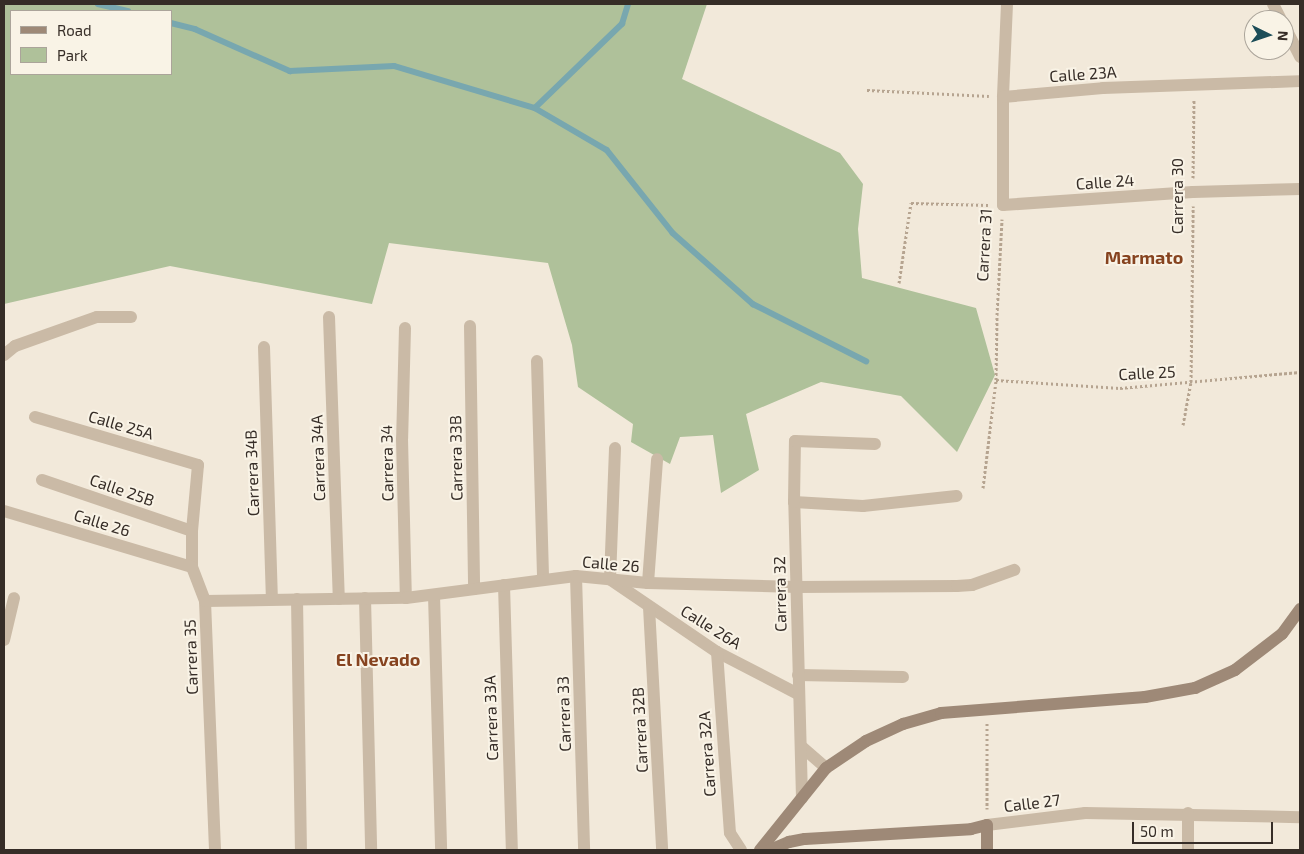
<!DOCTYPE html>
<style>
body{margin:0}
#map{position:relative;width:1304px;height:854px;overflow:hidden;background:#f2e9da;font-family:"Exo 2",sans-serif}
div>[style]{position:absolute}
.green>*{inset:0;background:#afc19a}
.stream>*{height:5.5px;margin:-2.75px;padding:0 2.75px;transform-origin:2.75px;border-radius:2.75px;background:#78a7af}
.path>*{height:3px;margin-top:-1.5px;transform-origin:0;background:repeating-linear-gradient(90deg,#b6a490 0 2.5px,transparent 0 5px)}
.street>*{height:12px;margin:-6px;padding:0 6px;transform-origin:6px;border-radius:6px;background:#cabaa6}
.secondary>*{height:12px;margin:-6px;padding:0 6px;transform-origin:6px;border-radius:6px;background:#9e8977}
span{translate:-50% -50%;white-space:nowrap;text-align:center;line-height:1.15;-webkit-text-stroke:4px #f9f3e6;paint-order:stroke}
.street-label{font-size:16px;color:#362d27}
.neighbourhood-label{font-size:18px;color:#86431f;font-weight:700}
.frame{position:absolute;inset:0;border:5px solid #362d27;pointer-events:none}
.legend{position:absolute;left:10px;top:10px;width:162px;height:65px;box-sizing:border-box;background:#f9f3e6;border:1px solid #aba49a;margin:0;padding:6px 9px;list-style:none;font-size:15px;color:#362d27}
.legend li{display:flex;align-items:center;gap:10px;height:25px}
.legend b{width:25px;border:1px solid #aba49a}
.north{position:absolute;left:1244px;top:10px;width:50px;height:50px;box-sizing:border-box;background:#f9f3e6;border:1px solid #aba49a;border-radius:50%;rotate:94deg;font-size:14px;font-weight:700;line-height:20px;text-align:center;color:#362d27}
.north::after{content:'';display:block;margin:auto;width:18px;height:22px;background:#1c4d58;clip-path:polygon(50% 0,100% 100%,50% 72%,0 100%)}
.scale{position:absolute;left:1132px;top:822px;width:141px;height:22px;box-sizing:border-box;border:2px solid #362d27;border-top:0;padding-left:6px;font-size:15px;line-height:18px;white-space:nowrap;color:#362d27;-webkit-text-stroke:4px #f9f3e6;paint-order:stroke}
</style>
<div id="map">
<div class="green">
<i style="clip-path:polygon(evenodd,4px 4px,707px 4px,682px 79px,840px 153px,863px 184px,858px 229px,862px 278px,976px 308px,995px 375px,957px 452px,901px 396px,821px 382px,746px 414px,759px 470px,721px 493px,713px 435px,680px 437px,670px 464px,631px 442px,633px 424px,578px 387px,572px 345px,548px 263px,389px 243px,372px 304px,170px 266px,4px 304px,4px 4px,11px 11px,171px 11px,171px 74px,11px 74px,11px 11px)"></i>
</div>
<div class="stream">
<i style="left:98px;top:4px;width:31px;rotate:13deg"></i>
<i style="left:171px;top:23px;width:25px;rotate:14deg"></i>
<i style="left:195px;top:29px;width:104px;rotate:23.9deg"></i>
<i style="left:290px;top:71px;width:104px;rotate:-2.8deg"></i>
<i style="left:394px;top:66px;width:147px;rotate:16.6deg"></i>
<i style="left:535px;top:108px;width:121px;rotate:-44deg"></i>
<i style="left:622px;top:24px;width:21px;rotate:-73deg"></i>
<i style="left:535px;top:108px;width:83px;rotate:30.3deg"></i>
<i style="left:607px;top:150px;width:106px;rotate:51.5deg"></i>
<i style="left:673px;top:233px;width:107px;rotate:41.6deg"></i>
<i style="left:753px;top:304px;width:127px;rotate:26.8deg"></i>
</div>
<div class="path">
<i style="left:867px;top:90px;width:122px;rotate:2.8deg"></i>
<i style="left:1193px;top:178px;width:79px;rotate:-89.3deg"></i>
<i style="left:899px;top:283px;width:81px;rotate:-81.5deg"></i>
<i style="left:911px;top:203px;width:77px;rotate:1.5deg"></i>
<i style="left:996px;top:380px;width:124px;rotate:3.7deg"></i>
<i style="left:1120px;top:388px;width:181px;rotate:-5.1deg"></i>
<i style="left:1183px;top:425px;width:44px;rotate:-79.5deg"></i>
<i style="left:1191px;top:382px;width:176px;rotate:-89.3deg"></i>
<i style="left:983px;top:488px;width:109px;rotate:-83.1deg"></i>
<i style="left:996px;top:380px;width:65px;rotate:-89.1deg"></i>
<i style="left:997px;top:315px;width:96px;rotate:-87deg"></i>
<i style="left:987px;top:723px;width:86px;rotate:90deg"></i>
</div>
<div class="street">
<i style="left:1007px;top:4px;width:93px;rotate:92.5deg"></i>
<i style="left:1003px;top:97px;width:108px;rotate:90deg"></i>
<i style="left:1003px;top:205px;width:190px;rotate:-3.9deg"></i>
<i style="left:1193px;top:192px;width:107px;rotate:-1.6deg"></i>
<i style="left:1273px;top:4px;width:18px;rotate:63deg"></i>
<i style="left:1284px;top:25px;width:36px;rotate:63deg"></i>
<i style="left:1003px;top:97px;width:100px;rotate:-5.1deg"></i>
<i style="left:1103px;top:88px;width:197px;rotate:-2deg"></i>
<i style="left:329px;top:317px;width:282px;rotate:88deg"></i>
<i style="left:470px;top:326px;width:263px;rotate:89.1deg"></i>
<i style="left:405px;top:328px;width:111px;rotate:91.5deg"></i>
<i style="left:402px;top:439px;width:159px;rotate:88.6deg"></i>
<i style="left:264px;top:347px;width:252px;rotate:88.2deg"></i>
<i style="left:4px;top:355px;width:14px;rotate:-39deg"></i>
<i style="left:15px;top:346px;width:87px;rotate:-19.5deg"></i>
<i style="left:97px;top:317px;width:34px"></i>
<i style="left:537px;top:361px;width:219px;rotate:88.4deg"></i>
<i style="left:35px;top:417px;width:170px;rotate:16.4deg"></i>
<i style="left:198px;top:465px;width:66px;rotate:95.2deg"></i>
<i style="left:192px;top:531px;width:36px;rotate:90deg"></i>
<i style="left:192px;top:567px;width:36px;rotate:69deg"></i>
<i style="left:205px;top:601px;width:249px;rotate:87.7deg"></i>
<i style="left:42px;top:480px;width:158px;rotate:18.8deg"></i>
<i style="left:794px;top:502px;width:69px;rotate:3.3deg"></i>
<i style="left:863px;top:506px;width:94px;rotate:-6.1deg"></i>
<i style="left:4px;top:511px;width:196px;rotate:16.6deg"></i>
<i style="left:576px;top:576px;width:274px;rotate:88.3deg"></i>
<i style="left:610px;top:579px;width:131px;rotate:-87.8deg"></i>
<i style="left:611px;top:580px;width:128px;rotate:34.2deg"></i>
<i style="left:717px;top:652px;width:91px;rotate:27.4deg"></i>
<i style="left:648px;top:583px;width:124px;rotate:-85.8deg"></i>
<i style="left:504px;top:585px;width:265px;rotate:88.3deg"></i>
<i style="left:434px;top:595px;width:255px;rotate:88.4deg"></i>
<i style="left:365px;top:598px;width:252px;rotate:88.6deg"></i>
<i style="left:297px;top:599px;width:251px;rotate:89.1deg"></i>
<i style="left:205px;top:601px;width:201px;rotate:-0.9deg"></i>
<i style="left:406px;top:598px;width:171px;rotate:-7.4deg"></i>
<i style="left:576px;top:576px;width:72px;rotate:5.6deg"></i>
<i style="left:648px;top:583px;width:149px;rotate:1.5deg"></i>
<i style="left:797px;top:587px;width:160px;rotate:-0.4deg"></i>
<i style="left:957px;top:586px;width:15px;rotate:-4deg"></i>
<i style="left:972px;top:585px;width:45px;rotate:-19.7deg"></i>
<i style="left:649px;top:607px;width:243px;rotate:86.9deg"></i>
<i style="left:4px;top:640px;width:43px;rotate:-76.6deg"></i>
<i style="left:717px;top:652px;width:181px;rotate:85.9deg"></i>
<i style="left:730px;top:833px;width:20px;rotate:57deg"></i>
<i style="left:798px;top:675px;width:105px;rotate:1.1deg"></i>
<i style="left:802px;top:747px;width:32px;rotate:41deg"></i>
<i style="left:802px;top:798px;width:296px;rotate:-91.5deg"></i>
<i style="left:794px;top:502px;width:61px;rotate:-89.1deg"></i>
<i style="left:795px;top:441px;width:80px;rotate:2.1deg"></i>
<i style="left:987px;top:825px;width:99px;rotate:-7deg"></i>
<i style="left:1085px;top:813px;width:215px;rotate:1.1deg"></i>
<i style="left:1188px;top:850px;width:37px;rotate:-90deg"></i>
</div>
<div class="secondary">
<i style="left:760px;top:850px;width:105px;rotate:-51.2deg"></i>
<i style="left:826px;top:768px;width:48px;rotate:-34deg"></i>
<i style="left:866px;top:741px;width:41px;rotate:-24.7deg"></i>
<i style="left:903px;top:724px;width:40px;rotate:-16deg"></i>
<i style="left:941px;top:713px;width:205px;rotate:-4.5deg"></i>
<i style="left:1145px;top:697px;width:51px;rotate:-10.2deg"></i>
<i style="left:1195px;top:688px;width:44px;rotate:-24.2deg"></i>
<i style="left:1235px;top:670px;width:59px;rotate:-37.5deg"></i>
<i style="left:1282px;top:634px;width:31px;rotate:-54deg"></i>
<i style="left:770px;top:850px;width:21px;rotate:-23deg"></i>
<i style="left:789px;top:842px;width:16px;rotate:-11deg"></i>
<i style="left:805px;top:839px;width:166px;rotate:-3.4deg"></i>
<i style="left:971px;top:829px;width:16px;rotate:-14deg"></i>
<i style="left:987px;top:825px;width:25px;rotate:90deg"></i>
</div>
<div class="street-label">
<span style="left:1083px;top:74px;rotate:-4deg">Calle 23A</span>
<span style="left:1105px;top:182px;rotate:-4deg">Calle 24</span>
<span style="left:1177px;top:196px;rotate:-90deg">Carrera 30</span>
<span style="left:984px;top:245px;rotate:-87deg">Carrera 31</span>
<span style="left:1147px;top:373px;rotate:-3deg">Calle 25</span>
<span style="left:121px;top:425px;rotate:16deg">Calle 25A</span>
<span style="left:318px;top:458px;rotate:-92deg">Carrera 34A</span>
<span style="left:456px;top:458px;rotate:-91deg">Carrera 33B</span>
<span style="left:387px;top:463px;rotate:-91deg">Carrera 34</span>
<span style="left:252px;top:473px;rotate:-92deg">Carrera 34B</span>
<span style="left:122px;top:490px;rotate:19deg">Calle 25B</span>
<span style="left:102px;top:523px;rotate:17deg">Calle 26</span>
<span style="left:611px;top:564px;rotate:5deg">Calle 26</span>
<span style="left:780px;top:594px;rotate:-91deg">Carrera 32</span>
<span style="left:711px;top:627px;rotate:32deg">Calle 26A</span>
<span style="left:191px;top:657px;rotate:-92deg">Carrera 35</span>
<span style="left:564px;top:714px;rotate:-92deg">Carrera 33</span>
<span style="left:491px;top:718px;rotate:-92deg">Carrera 33A</span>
<span style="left:640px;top:730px;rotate:-93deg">Carrera 32B</span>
<span style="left:707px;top:754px;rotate:-94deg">Carrera 32A</span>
<span style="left:1032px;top:803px;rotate:-7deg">Calle 27</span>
</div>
<div class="neighbourhood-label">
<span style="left:1144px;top:257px">Marmato</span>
<span style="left:378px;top:659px">El Nevado</span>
</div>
<div class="frame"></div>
<ul class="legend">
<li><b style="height:6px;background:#9e8977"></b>Road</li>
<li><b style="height:14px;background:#afc19a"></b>Park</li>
</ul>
<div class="north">N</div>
<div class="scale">50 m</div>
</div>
